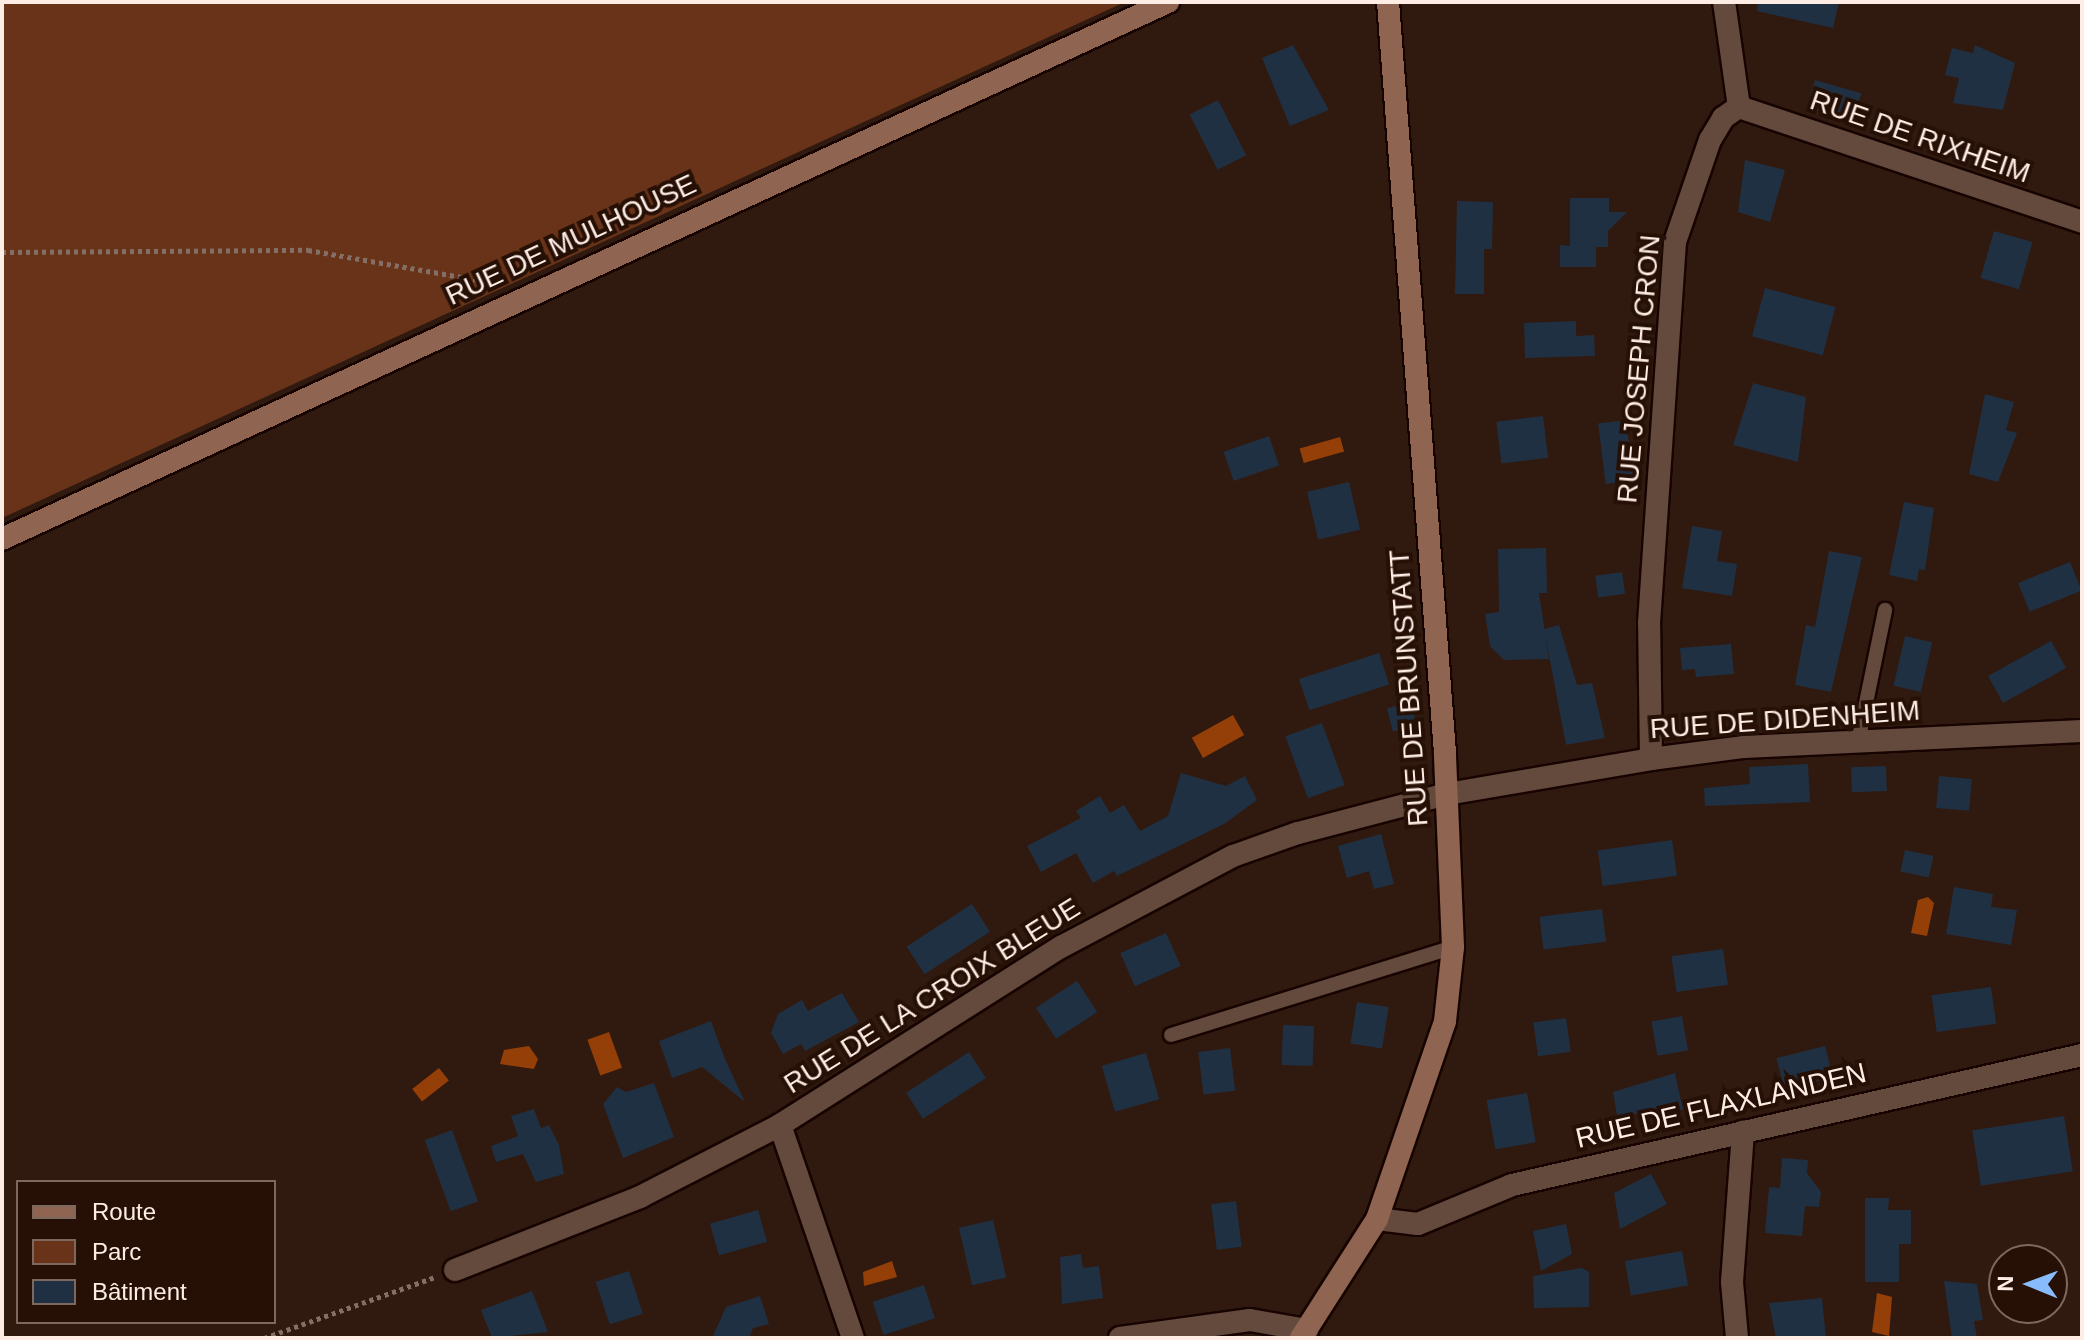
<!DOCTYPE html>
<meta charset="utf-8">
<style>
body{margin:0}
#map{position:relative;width:2084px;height:1340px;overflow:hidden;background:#30190e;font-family:Arial,sans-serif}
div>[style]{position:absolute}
.green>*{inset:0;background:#683318}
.water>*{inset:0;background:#943f07;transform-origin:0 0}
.building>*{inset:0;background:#203043;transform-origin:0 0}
.path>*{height:5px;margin-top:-2.5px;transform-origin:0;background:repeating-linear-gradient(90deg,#846f66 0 4px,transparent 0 8px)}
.roads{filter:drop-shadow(2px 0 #170400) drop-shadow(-2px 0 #170400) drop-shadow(0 2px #170400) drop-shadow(0 -2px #170400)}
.service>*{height:14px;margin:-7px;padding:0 7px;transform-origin:7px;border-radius:7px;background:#64493d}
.minor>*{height:22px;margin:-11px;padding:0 11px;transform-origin:11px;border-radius:11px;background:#64493d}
.secondary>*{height:22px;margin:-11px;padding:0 11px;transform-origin:11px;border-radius:11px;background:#8f6450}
span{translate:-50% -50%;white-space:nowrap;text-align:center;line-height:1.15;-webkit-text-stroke:8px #261005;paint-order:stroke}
.street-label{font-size:28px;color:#fdede5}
.frame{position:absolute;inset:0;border:4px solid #fdede5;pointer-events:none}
.legend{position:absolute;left:16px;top:1180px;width:260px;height:144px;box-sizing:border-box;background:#261005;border:2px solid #7c685f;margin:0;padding:10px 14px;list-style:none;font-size:24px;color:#fdede5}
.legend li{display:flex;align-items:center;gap:16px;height:40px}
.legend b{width:40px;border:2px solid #7c685f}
.north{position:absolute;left:1988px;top:1244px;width:80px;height:80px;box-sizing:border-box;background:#261005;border:2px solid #7c685f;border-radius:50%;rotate:271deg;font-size:22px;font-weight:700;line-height:32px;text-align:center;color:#fdede5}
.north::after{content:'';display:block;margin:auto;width:28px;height:36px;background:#87bbfb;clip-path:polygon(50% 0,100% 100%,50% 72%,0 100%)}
</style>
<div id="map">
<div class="green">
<i style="clip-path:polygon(2px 2px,1125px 2px,2px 518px)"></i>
</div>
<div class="water">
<i style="left:1340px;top:437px;width:15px;height:42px;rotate:74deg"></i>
<i style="left:1233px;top:715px;width:23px;height:47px;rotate:61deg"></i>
<i style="clip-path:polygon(1928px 897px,1934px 903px,1927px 936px,1911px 933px,1918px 900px)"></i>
<i style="left:609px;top:1032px;width:38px;height:23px;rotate:70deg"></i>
<i style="clip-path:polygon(529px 1046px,538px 1059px,534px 1069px,500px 1064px,504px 1050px)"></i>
<i style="left:439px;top:1068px;width:16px;height:34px;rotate:52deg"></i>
<i style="clip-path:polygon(892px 1261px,897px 1277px,864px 1286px,863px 1272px)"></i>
<i style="clip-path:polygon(1877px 1293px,1892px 1297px,1889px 1336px,1872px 1332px)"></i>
</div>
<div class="building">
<i style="clip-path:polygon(1758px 2px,1839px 2px,1833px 28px,1757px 11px)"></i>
<i style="clip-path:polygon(1293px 45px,1329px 110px,1290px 126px,1262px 58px)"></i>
<i style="clip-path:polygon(1975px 45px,2015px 63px,2003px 110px,1953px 103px,1959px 78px,1945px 75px,1952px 48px,1973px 53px)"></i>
<i style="left:1815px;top:80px;width:48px;height:29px;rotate:16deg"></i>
<i style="left:1218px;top:100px;width:62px;height:32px;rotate:63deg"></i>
<i style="clip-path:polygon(1745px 160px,1785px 170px,1770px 222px,1738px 212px)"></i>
<i style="clip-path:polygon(1570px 198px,1609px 198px,1609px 212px,1627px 212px,1608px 231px,1608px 247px,1596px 247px,1596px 267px,1560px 267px,1560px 245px,1570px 246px)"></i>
<i style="clip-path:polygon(1457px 201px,1493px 202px,1492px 249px,1484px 249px,1484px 294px,1455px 294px)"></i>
<i style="left:1994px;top:231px;width:40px;height:49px;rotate:16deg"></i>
<i style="left:1765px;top:288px;width:73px;height:50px;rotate:15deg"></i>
<i style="clip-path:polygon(1576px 321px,1576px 336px,1594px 335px,1595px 356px,1525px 358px,1524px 323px)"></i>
<i style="clip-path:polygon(1753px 383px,1806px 397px,1798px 462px,1733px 445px)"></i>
<i style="clip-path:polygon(1985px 394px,2014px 402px,2006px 430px,2017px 433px,1998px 482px,1969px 474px)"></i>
<i style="left:1543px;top:416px;width:42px;height:47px;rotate:83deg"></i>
<i style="left:1626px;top:420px;width:61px;height:28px;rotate:83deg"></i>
<i style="left:1269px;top:436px;width:31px;height:48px;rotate:71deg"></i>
<i style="left:1349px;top:482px;width:49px;height:43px;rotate:77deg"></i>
<i style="clip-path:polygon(1904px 502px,1934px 508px,1925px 570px,1919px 569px,1917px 581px,1889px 575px)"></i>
<i style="clip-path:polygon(1692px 526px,1722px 531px,1717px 561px,1737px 564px,1732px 596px,1682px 588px)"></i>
<i style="clip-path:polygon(1546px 548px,1547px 593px,1539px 593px,1549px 659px,1504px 660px,1490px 646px,1485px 614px,1499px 612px,1498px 549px)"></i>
<i style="clip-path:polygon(1829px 551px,1862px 557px,1831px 692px,1795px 685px,1806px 625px,1815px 627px)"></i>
<i style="left:2070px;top:562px;width:31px;height:56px;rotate:68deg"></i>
<i style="left:1622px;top:572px;width:22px;height:27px;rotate:82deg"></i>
<i style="clip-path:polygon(1559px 625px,1577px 685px,1592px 683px,1605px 738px,1566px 745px,1544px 629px)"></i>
<i style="left:1905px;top:636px;width:28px;height:51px;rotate:13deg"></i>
<i style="left:2051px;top:641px;width:31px;height:72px;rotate:61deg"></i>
<i style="clip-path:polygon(1731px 644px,1734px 674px,1696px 677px,1695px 669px,1682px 670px,1680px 648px)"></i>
<i style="left:1379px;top:653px;width:33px;height:84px;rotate:72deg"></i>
<i style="left:1411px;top:702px;width:24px;height:25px;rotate:75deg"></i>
<i style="left:1322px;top:723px;width:66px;height:39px;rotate:70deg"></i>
<i style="clip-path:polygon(1808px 764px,1810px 802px,1705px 806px,1704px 788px,1750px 784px,1749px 767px)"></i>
<i style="left:1886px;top:766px;width:25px;height:35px;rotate:88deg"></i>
<i style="clip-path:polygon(1181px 773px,1226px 786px,1245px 776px,1257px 800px,1224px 824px,1117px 876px,1114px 871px,1093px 883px,1076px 853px,1041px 872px,1027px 846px,1081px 818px,1076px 811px,1100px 796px,1110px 813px,1124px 805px,1140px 831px,1168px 816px)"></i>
<i style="left:1939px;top:776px;width:33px;height:32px;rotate:5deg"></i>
<i style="clip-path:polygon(1381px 834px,1394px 884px,1374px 889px,1369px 871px,1347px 878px,1338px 846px)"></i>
<i style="left:1672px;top:840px;width:36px;height:75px;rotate:82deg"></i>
<i style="left:1905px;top:850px;width:29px;height:22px;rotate:12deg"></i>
<i style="clip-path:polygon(1954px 887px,1993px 894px,1991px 907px,2017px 910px,2011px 945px,1946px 934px)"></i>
<i style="left:972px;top:904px;width:33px;height:78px;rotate:57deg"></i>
<i style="left:1602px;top:909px;width:33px;height:63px;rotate:83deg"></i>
<i style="left:1166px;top:933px;width:36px;height:50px;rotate:66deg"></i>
<i style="left:1723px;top:949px;width:36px;height:52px;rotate:82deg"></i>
<i style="left:1077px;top:981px;width:37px;height:49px;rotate:57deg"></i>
<i style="left:1991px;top:987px;width:37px;height:60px;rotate:82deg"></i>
<i style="clip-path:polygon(842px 993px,859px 1022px,805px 1051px,801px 1044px,783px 1054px,771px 1033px,778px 1014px,802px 1000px,808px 1011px)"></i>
<i style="left:1357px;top:1002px;width:32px;height:42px;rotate:9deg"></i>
<i style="left:1682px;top:1016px;width:35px;height:31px;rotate:80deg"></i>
<i style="left:1566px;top:1018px;width:34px;height:33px;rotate:82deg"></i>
<i style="clip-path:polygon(711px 1021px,725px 1059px,745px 1102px,702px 1067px,672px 1078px,659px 1041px)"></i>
<i style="left:1283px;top:1025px;width:31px;height:40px;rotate:2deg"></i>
<i style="left:1825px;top:1046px;width:32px;height:50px;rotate:76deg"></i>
<i style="left:1230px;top:1048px;width:43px;height:32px;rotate:83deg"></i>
<i style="left:969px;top:1052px;width:31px;height:75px;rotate:57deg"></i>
<i style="left:1146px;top:1053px;width:48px;height:46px;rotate:74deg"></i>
<i style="clip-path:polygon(1675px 1073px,1683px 1110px,1617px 1115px,1613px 1092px)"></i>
<i style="clip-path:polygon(654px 1083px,674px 1137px,623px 1158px,603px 1104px,617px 1087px,626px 1092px)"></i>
<i style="left:1527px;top:1093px;width:50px;height:41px;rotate:80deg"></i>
<i style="clip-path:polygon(534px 1109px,541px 1128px,549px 1125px,559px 1145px,564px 1174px,536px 1182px,523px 1154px,496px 1162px,491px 1146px,518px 1136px,511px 1116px)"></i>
<i style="left:2064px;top:1116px;width:56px;height:93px;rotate:81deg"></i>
<i style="left:452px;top:1130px;width:76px;height:29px;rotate:70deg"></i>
<i style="clip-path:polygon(1782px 1158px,1808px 1160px,1807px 1173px,1821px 1192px,1819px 1207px,1805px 1206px,1802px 1236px,1765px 1233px,1769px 1187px,1780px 1188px)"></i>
<i style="clip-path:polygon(1651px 1174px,1667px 1204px,1620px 1229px,1614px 1193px)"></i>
<i style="clip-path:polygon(1865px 1198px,1889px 1198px,1888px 1210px,1911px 1210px,1911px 1244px,1899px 1244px,1899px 1282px,1865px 1282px)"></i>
<i style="left:1236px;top:1201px;width:46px;height:25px;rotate:83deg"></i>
<i style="left:758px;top:1210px;width:33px;height:50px;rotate:74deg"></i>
<i style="left:993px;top:1220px;width:59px;height:35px;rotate:77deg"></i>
<i style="clip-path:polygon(1566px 1224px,1572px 1254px,1541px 1271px,1533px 1231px)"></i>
<i style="left:1682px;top:1251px;width:35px;height:58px;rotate:80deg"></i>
<i style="clip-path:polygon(1081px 1254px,1083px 1268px,1099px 1266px,1103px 1298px,1062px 1304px,1060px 1257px)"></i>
<i style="clip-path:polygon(1582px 1268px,1589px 1272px,1589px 1307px,1534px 1308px,1533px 1276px)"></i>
<i style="left:629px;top:1271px;width:45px;height:35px;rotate:72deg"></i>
<i style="clip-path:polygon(1944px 1281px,1977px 1284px,1983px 1320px,1974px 1321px,1977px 1338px,1952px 1338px)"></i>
<i style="left:924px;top:1285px;width:35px;height:54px;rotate:72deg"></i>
<i style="clip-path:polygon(532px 1291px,548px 1332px,492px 1338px,481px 1310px)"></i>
<i style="clip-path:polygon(760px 1296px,769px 1324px,753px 1328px,749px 1338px,712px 1338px,726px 1307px)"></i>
<i style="clip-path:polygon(1822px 1298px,1826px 1338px,1776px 1338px,1769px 1303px)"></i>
</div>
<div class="path">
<i style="left:2px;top:252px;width:306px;rotate:-0.4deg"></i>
<i style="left:308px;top:250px;width:196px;rotate:10deg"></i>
<i style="left:264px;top:1338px;width:182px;rotate:-19.6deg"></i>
</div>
<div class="roads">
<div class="service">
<i style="left:1858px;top:742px;width:135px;rotate:-78.4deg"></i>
<i style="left:1171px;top:1035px;width:295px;rotate:-17.3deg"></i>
</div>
<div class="minor">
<i style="left:1739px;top:107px;width:362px;rotate:18.5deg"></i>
<i style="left:1651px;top:759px;width:136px;rotate:-90.8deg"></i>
<i style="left:1649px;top:623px;width:382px;rotate:-86.1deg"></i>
<i style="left:1675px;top:242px;width:108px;rotate:-71.1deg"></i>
<i style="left:1710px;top:140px;width:26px;rotate:-59deg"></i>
<i style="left:1723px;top:118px;width:19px;rotate:-35deg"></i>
<i style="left:1739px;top:107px;width:106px;rotate:-98.1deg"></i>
<i style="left:780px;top:1125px;width:225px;rotate:71.1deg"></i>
<i style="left:1377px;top:1219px;width:41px;rotate:7deg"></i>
<i style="left:1418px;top:1224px;width:102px;rotate:-22.5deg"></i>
<i style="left:1512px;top:1185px;width:585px;rotate:-12.85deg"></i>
<i style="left:455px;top:1270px;width:199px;rotate:-21.5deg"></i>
<i style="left:640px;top:1197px;width:157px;rotate:-27.2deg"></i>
<i style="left:780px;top:1125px;width:333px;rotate:-32.4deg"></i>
<i style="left:1061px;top:947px;width:195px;rotate:-27.9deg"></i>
<i style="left:1233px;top:856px;width:69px;rotate:-19.5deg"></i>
<i style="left:1298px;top:833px;width:154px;rotate:-14.7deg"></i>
<i style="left:1447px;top:794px;width:207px;rotate:-9.7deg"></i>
<i style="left:1651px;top:759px;width:94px;rotate:-7.4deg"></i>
<i style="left:1744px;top:747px;width:338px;rotate:-2.7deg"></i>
<i style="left:1120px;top:1338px;width:131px;rotate:-7.9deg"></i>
<i style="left:1250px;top:1320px;width:58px;rotate:10deg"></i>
<i style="left:1737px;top:1338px;width:56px;rotate:-95.1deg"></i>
<i style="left:1732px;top:1282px;width:151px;rotate:-85.8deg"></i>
</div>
<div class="secondary">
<i style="left:2px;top:539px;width:1284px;rotate:-24.73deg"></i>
<i style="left:1301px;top:1338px;width:141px;rotate:-57.4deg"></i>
<i style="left:1377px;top:1219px;width:209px;rotate:-71deg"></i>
<i style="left:1445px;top:1021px;width:74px;rotate:-83.8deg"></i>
<i style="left:1453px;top:947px;width:194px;rotate:-92.4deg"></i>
<i style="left:1445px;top:753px;width:753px;rotate:-94.34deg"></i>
</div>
</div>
<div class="street-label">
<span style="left:1920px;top:137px;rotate:19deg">RUE DE RIXHEIM</span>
<span style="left:571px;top:240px;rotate:-25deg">RUE DE MULHOUSE</span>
<span style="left:1639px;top:369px;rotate:-85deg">RUE JOSEPH CRON</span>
<span style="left:1409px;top:688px;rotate:-94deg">RUE DE BRUNSTATT</span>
<span style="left:1785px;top:720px;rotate:-4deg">RUE DE DIDENHEIM</span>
<span style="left:932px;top:996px;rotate:-32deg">RUE DE LA CROIX BLEUE</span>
<span style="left:1721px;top:1106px;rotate:-13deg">RUE DE FLAXLANDEN</span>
</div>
<div class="frame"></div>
<ul class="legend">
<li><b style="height:10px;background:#8f6450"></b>Route</li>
<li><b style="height:22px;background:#683318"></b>Parc</li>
<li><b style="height:22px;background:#203043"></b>Bâtiment</li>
</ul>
<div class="north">N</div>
</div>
